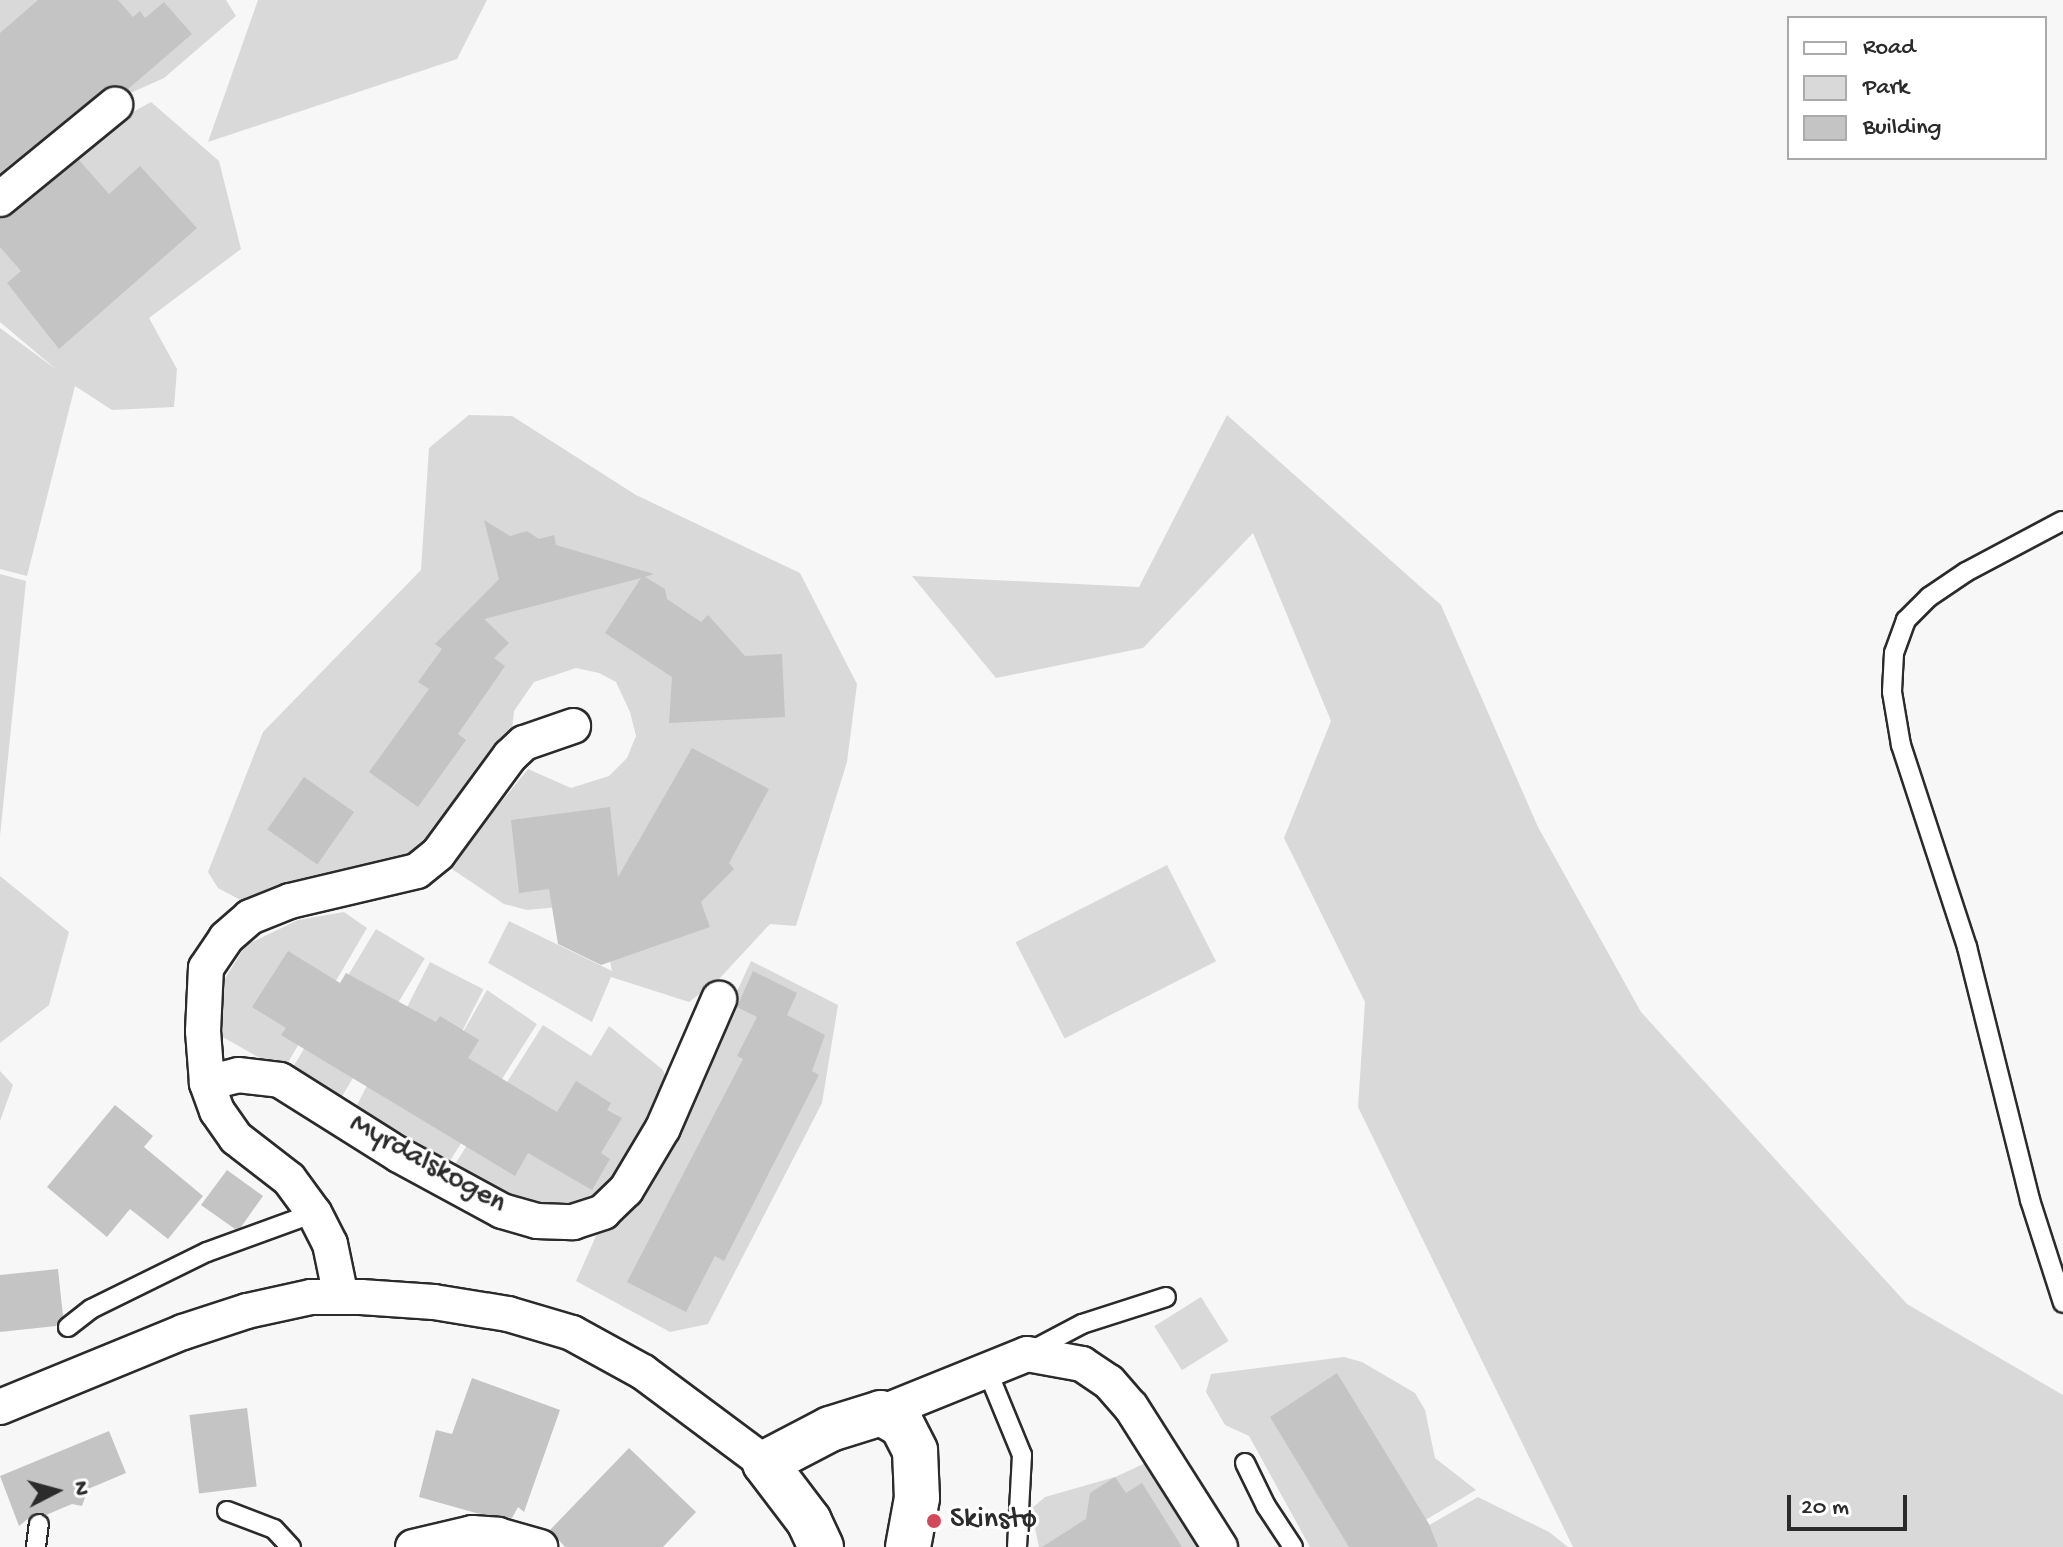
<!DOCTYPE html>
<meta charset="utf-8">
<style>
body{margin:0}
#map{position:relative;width:2063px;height:1547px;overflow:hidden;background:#f7f7f7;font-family:"Gochi Hand",sans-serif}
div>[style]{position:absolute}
.green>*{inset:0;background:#d9d9d9;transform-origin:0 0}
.building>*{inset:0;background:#c4c4c4;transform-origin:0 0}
.roads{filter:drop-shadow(2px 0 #2b2b2b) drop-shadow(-2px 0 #2b2b2b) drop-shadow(0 2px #2b2b2b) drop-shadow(0 -2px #2b2b2b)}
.lane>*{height:18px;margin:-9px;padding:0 9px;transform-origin:9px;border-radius:9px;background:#fff}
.street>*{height:34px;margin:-17px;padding:0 17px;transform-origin:17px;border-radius:17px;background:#fff}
.secondary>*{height:44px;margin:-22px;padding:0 22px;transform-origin:22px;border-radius:22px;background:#fff}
.dots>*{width:22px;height:22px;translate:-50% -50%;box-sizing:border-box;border:4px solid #fff;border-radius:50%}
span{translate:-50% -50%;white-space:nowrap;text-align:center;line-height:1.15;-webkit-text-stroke:6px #fff;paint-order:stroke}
.street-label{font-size:30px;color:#2b2b2b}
.poi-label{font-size:30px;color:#2b2b2b}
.left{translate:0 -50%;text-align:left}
.legend{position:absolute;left:1787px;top:16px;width:260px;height:144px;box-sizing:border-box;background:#fff;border:2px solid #aaa;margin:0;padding:10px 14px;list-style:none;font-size:24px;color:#2b2b2b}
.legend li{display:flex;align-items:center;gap:16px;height:40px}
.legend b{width:40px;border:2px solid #aaa}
.north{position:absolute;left:16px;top:1451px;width:80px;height:80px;-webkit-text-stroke:6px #fff;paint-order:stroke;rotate:84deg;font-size:22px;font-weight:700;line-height:32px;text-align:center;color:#2b2b2b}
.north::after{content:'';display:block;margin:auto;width:28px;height:36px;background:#2b2b2b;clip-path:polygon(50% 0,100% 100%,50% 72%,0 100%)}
.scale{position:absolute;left:1787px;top:1495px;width:120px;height:36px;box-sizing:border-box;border:4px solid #2b2b2b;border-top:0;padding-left:10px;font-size:24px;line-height:28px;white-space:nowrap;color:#2b2b2b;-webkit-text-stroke:6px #fff;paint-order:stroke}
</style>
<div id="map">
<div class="green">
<i style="clip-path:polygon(0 0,226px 0,236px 16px,164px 78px,110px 102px,0 192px)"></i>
<i style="clip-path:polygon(258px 0,487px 0,457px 59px,208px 142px)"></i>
<i style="clip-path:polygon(151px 102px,219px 161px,241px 249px,149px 318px,177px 369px,174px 407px,112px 410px,75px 386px,27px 576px,0 569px,0 328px,57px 370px,0 322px,0 214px,106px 127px)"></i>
<i style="clip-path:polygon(469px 415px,512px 416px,636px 495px,800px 573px,857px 684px,847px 762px,796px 926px,770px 924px,718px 980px,689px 1002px,611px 977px,592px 1022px,488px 963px,509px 921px,612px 971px,602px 922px,571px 906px,527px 910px,504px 904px,449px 867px,528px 769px,571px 788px,609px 776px,627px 758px,636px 736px,630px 712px,616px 682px,599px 673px,576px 668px,534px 682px,514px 711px,512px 730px,429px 842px,409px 858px,250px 905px,218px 888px,208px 872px,263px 732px,421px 570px,429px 448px)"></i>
<i style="clip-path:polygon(1227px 415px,1441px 605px,1538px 827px,1641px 1012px,1907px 1304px,2063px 1395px,2063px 1547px,1573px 1547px,1358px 1107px,1365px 1002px,1284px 838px,1331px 721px,1253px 533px,1143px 648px,996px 678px,912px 576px,1139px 587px)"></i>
<i style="clip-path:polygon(0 574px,26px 581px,0 836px)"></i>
<i style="left:1167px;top:865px;width:108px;height:170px;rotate:63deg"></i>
<i style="clip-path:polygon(0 876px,69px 932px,49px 1005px,0 1043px)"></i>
<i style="clip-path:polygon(344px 912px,367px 928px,283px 1071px,217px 1034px,214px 996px,246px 945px,298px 920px)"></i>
<i style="left:376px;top:929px;width:57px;height:168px;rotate:31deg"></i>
<i style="clip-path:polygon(751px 961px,838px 1005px,822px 1103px,708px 1324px,670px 1332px,576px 1281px,600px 1227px,625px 1219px,660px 1159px)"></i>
<i style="left:430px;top:962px;width:60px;height:165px;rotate:27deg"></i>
<i style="clip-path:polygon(487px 990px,537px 1024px,446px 1167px,401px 1141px)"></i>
<i style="clip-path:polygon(543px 1025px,591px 1056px,609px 1026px,663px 1070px,670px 1090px,600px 1207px,555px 1209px,507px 1197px,452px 1169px)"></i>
<i style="clip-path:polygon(0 1071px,13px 1085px,0 1121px)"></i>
<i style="left:1201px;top:1297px;width:52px;height:55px;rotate:58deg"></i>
<i style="clip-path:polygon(1344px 1357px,1362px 1362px,1415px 1393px,1425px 1410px,1435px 1458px,1476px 1490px,1380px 1547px,1310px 1547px,1249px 1436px,1225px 1425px,1206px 1392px,1211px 1374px)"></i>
<i style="clip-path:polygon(1150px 1461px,1202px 1547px,1039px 1547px,1031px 1509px,1045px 1497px,1115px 1477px)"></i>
<i style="clip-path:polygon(1478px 1497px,1549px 1532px,1568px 1547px,1391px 1547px)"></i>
</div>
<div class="building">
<i style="clip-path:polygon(38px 0,118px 0,133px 17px,140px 11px,145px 18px,164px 2px,192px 34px,127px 90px,113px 85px,102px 90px,0 173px,0 33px)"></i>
<i style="clip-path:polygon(79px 160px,109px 194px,140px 166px,197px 228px,59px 349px,7px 283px,21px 271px,0 247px,0 219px,13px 214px)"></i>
<i style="clip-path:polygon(484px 520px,510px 536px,527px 531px,539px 539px,554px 535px,556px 545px,654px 574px,645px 577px,665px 589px,667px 599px,701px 622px,708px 615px,745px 656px,782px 654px,785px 717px,669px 723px,672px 677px,605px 633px,641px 578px,484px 619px,509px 643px,494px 658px,505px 666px,458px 734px,466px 740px,418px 807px,369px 772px,429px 689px,418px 682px,442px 649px,435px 644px,499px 579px)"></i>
<i style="clip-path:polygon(692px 748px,769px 789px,729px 863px,734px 869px,701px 902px,710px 927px,601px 965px,558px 944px,549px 889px,519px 893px,511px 820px,610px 807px,618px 877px)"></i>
<i style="left:304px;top:777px;width:61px;height:64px;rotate:35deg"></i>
<i style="clip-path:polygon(288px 951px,340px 983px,346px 973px,436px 1022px,440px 1016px,479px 1040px,468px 1058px,557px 1112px,576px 1081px,611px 1103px,607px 1110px,622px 1118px,601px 1153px,610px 1159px,592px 1190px,528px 1153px,515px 1176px,281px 1035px,286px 1028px,252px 1007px)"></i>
<i style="clip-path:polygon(753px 971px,797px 993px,787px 1015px,825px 1035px,812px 1071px,819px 1075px,724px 1261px,715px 1256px,686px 1312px,627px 1282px,743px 1059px,737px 1056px,757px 1017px,737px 1007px)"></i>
<i style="clip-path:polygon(115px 1105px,153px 1136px,144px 1147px,203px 1196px,168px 1239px,130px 1209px,107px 1237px,47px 1187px)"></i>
<i style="clip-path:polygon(227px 1170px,263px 1196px,241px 1227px,235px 1229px,201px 1205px)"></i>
<i style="clip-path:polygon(58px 1269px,63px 1316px,56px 1326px,0 1332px,0 1275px)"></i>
<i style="clip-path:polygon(1337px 1373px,1429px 1524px,1438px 1547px,1349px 1547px,1270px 1417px)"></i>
<i style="clip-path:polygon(472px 1378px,560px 1410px,524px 1512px,518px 1507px,512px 1518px,476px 1513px,419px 1497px,436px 1430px,452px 1434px)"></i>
<i style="left:247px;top:1408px;width:79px;height:58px;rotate:83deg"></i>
<i style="clip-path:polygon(109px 1431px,126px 1473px,88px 1489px,82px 1506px,72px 1504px,46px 1515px,35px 1513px,19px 1526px,0 1476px)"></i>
<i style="clip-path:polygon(629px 1448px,696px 1512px,663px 1547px,565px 1547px,550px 1530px)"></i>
<i style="clip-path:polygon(1115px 1477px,1126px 1493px,1142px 1483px,1182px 1547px,1042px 1547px,1086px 1519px,1090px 1493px)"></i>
</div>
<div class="roads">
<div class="lane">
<i style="left:2062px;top:521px;width:109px;rotate:152deg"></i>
<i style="left:1966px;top:572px;width:45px;rotate:146deg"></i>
<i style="left:1929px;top:597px;width:33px;rotate:135deg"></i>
<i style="left:1906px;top:620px;width:35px;rotate:110deg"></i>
<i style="left:1894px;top:653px;width:39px;rotate:93deg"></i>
<i style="left:1892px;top:692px;width:54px;rotate:80.4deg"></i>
<i style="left:1901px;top:745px;width:213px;rotate:71.9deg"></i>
<i style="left:1967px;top:947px;width:261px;rotate:76deg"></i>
<i style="left:2030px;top:1200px;width:108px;rotate:72.2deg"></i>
<i style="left:68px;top:1327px;width:29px;rotate:-38deg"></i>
<i style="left:91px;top:1309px;width:129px;rotate:-26.2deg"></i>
<i style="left:207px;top:1252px;width:114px;rotate:-20deg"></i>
<i style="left:1029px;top:1352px;width:60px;rotate:-27.8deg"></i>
<i style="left:1082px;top:1324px;width:88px;rotate:-17.8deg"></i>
<i style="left:987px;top:1370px;width:92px;rotate:67.6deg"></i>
<i style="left:1022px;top:1455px;width:92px;rotate:93.1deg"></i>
<i style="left:1245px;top:1463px;width:48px;rotate:64deg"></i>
<i style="left:1266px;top:1506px;width:49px;rotate:56.6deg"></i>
<i style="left:227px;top:1511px;width:50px;rotate:21deg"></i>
<i style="left:274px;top:1529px;width:25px;rotate:47deg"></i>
<i style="left:36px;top:1547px;width:23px;rotate:-83deg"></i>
</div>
<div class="street">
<i style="left:0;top:199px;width:149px;rotate:-39.3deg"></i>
<i style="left:207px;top:1083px;width:32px;rotate:-14deg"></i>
<i style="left:238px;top:1075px;width:42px;rotate:6.8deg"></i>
<i style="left:280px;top:1080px;width:141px;rotate:32.2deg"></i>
<i style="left:399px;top:1155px;width:117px;rotate:28.5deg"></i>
<i style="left:502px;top:1211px;width:36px;rotate:16deg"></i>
<i style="left:537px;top:1221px;width:36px;rotate:2deg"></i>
<i style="left:573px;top:1222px;width:32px;rotate:-18deg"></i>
<i style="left:603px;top:1212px;width:32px;rotate:-44deg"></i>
<i style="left:626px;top:1190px;width:72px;rotate:-59.2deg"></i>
<i style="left:663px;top:1128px;width:141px;rotate:-66.5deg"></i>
<i style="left:341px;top:1297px;width:54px;rotate:-101.7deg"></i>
<i style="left:330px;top:1244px;width:35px;rotate:-117deg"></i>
<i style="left:314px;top:1213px;width:42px;rotate:-126.3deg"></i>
<i style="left:289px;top:1179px;width:67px;rotate:-142.3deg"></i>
<i style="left:236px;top:1138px;width:33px;rotate:-125deg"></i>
<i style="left:217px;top:1111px;width:30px;rotate:-110deg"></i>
<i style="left:207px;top:1083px;width:52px;rotate:-94.4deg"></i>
<i style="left:203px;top:1031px;width:63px;rotate:-87.3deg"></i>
<i style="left:206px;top:968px;width:36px;rotate:-56deg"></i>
<i style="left:226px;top:938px;width:32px;rotate:-41deg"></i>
<i style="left:250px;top:917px;width:43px;rotate:-21.8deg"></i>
<i style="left:290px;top:901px;width:130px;rotate:-13.3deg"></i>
<i style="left:417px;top:871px;width:27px;rotate:-39deg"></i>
<i style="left:438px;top:854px;width:122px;rotate:-53.7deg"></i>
<i style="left:510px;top:756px;width:19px;rotate:-43deg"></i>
<i style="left:524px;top:743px;width:52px;rotate:-19.1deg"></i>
<i style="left:0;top:1407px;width:198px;rotate:-22.3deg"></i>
<i style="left:183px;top:1332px;width:67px;rotate:-18.2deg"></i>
<i style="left:247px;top:1311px;width:66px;rotate:-12.3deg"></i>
<i style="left:311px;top:1297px;width:50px"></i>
<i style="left:361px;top:1297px;width:73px;rotate:3.9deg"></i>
<i style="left:434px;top:1302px;width:75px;rotate:9.2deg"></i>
<i style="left:508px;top:1314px;width:67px;rotate:16.5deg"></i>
<i style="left:572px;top:1333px;width:81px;rotate:28.8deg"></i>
<i style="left:643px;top:1372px;width:152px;rotate:36.7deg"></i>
<i style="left:881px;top:1413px;width:157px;rotate:-22deg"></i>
<i style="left:1027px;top:1354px;width:56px;rotate:10.3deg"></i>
<i style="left:1082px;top:1364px;width:32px;rotate:34deg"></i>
<i style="left:1109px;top:1382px;width:33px;rotate:49deg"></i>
<i style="left:1131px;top:1407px;width:166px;rotate:57.6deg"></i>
<i style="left:413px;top:1547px;width:61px;rotate:-13.3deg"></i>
<i style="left:472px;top:1533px;width:26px;rotate:4deg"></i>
<i style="left:498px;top:1535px;width:44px;rotate:15.9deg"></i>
</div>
<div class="secondary">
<i style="left:821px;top:1547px;width:29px;rotate:-115deg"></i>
<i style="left:809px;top:1521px;width:73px;rotate:-127.2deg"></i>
<i style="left:765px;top:1463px;width:73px;rotate:-27.6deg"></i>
<i style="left:830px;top:1429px;width:53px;rotate:-17.4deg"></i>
<i style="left:881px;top:1413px;width:24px;rotate:30deg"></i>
<i style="left:902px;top:1425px;width:29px;rotate:63deg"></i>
<i style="left:915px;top:1451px;width:47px;rotate:87.6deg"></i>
<i style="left:917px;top:1498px;width:50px;rotate:100.4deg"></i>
</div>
</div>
<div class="dots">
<i style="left:934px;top:1521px;background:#d1495b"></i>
</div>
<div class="street-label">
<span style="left:427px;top:1165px;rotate:29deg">Myrdalskogen</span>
</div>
<div class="poi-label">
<span class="left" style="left:950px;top:1521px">Skinstø</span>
</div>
<ul class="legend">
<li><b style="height:10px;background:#fff"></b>Road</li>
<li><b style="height:22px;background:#d9d9d9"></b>Park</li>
<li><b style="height:22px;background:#c4c4c4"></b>Building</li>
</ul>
<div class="north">N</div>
<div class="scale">20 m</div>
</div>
